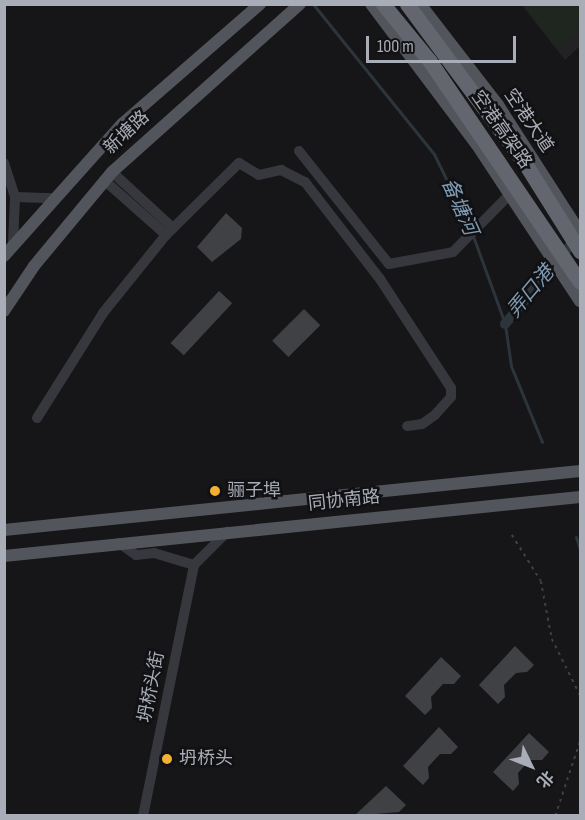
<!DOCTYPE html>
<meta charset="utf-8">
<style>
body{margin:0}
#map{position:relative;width:585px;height:820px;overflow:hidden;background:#161618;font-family:"Sofia Sans Condensed","Noto Sans SC",sans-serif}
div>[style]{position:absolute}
.built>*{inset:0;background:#222225}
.green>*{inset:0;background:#1e261f}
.stream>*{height:3px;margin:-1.5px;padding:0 1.5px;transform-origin:1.5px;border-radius:1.5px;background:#2c353c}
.canal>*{height:10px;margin:-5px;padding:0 5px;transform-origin:5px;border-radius:5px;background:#2c353c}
.building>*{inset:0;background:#404145;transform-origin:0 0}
.path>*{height:1.5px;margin-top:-0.75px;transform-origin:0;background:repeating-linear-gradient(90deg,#3d3f44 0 3px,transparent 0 7.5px)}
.minor>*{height:10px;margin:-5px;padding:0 5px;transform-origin:5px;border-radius:5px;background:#37383d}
.major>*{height:12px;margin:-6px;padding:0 6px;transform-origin:6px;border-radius:6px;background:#53555c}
.highway>*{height:15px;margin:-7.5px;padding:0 7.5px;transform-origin:7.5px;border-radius:7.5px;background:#63666e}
.dots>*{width:16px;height:16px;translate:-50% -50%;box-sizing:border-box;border:3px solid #111113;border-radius:50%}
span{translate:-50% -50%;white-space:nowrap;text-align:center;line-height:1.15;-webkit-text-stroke:5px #111113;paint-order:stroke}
.street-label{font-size:18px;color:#a8adb8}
.poi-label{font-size:18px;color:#a8adb8}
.left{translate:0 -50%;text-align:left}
.water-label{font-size:20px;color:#7f9bb3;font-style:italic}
.frame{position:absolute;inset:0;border:6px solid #a8adb8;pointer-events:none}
.north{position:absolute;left:501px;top:736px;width:60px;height:60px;-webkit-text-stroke:4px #111113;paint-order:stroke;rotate:133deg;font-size:16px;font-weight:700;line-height:24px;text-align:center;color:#a8adb8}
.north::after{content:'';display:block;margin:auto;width:21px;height:27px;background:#a8adb8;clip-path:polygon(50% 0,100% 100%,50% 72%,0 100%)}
.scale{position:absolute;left:366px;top:36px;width:150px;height:27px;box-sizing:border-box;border:3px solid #a8adb8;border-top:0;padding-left:8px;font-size:18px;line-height:21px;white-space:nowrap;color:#a8adb8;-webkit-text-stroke:4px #111113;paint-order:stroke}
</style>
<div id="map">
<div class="built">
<i style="clip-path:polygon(522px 5px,580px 5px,580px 46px,565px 60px)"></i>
</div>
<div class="green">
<i style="clip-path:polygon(523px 5px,580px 5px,580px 30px,556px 48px)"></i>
</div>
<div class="stream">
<i style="left:313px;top:4px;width:193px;rotate:51.1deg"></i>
<i style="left:434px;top:154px;width:85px;rotate:64deg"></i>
<i style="left:473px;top:236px;width:94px;rotate:70deg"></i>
<i style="left:505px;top:324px;width:42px;rotate:81.9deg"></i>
<i style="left:511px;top:366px;width:82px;rotate:67.8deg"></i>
<i style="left:576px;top:537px;width:13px;rotate:72deg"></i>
</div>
<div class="canal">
<i style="left:505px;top:324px;width:114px;rotate:-50.3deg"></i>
</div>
<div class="building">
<i style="clip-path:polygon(226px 213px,242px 228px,241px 239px,212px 262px,197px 247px)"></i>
<i style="left:219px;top:291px;width:18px;height:71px;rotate:43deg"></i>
<i style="left:304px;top:309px;width:23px;height:45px;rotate:45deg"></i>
<i style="clip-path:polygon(515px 646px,534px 665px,527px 672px,516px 673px,504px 685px,505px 697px,498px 704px,479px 685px)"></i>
<i style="clip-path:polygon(441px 657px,461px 676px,454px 684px,443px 684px,431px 697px,432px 708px,425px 715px,405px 696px)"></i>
<i style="clip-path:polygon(439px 727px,458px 747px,451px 754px,440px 754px,428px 767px,429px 778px,423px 785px,403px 766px)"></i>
<i style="clip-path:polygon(529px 733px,549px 752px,542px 760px,530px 760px,518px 773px,519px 784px,513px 791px,493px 772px)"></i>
<i style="clip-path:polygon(386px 786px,406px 805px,399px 812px,354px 816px)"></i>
</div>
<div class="path">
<i style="left:512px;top:535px;width:54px;rotate:57.8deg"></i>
<i style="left:541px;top:581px;width:59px;rotate:79.3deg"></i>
<i style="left:552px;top:639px;width:63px;rotate:63.4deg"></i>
<i style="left:555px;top:816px;width:79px;rotate:-71.6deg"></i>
</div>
<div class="minor">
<i style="left:299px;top:151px;width:144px;rotate:51.5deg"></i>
<i style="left:389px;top:264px;width:65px;rotate:-10.6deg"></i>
<i style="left:453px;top:252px;width:81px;rotate:-45.5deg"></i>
<i style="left:4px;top:163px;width:36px;rotate:72deg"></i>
<i style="left:15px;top:197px;width:47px;rotate:92.4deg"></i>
<i style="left:112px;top:172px;width:83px;rotate:42.6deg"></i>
<i style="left:104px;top:180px;width:83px;rotate:41.6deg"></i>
<i style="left:15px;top:197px;width:38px;rotate:2deg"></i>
<i style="left:37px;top:418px;width:124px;rotate:-57.8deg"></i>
<i style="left:103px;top:313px;width:100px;rotate:-51.1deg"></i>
<i style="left:166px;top:235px;width:103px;rotate:-44.6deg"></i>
<i style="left:239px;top:163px;width:23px;rotate:31deg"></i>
<i style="left:259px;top:175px;width:23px;rotate:-13deg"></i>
<i style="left:281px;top:170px;width:27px;rotate:27deg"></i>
<i style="left:305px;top:182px;width:123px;rotate:52.3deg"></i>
<i style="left:380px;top:279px;width:130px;rotate:56.9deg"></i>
<i style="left:451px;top:388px;width:9px;rotate:90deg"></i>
<i style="left:451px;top:397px;width:24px;rotate:132deg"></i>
<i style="left:435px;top:415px;width:16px;rotate:145deg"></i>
<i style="left:422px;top:424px;width:15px;rotate:172deg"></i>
<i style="left:119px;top:543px;width:21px;rotate:35deg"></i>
<i style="left:136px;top:555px;width:18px;rotate:-6deg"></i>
<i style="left:154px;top:553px;width:42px;rotate:16.7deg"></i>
<i style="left:143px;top:816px;width:256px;rotate:-78.5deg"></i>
<i style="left:194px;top:565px;width:47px;rotate:-45deg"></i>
</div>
<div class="major">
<i style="left:371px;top:4px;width:176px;rotate:53.1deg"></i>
<i style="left:477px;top:145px;width:187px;rotate:56.6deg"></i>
<i style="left:420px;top:4px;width:128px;rotate:52.3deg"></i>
<i style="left:498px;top:105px;width:151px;rotate:57.2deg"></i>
<i style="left:4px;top:256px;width:177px;rotate:-48.2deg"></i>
<i style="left:122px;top:124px;width:183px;rotate:-41deg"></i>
<i style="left:4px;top:311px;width:54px;rotate:-56.3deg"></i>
<i style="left:34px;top:266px;width:122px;rotate:-50.3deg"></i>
<i style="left:112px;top:172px;width:252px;rotate:-41.8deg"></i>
<i style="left:4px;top:530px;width:579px;rotate:-5.85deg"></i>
<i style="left:4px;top:556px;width:579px;rotate:-5.85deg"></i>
</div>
<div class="highway">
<i style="left:383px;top:4px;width:72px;rotate:50.6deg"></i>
<i style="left:429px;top:60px;width:268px;rotate:55.8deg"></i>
<i style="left:407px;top:4px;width:200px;rotate:53.5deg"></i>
<i style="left:526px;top:165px;width:102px;rotate:57.9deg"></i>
</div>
<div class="dots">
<i style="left:215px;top:491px;background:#f2b134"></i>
<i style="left:167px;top:759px;background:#f2b134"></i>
</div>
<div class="street-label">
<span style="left:528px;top:121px;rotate:56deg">空港大道</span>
<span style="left:501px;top:130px;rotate:55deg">空港高架路</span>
<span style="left:127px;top:133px;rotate:-43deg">新塘路</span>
<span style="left:344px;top:501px;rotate:-6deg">同协南路</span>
<span style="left:152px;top:687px;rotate:-79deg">坍桥头街</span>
</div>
<div class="poi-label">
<span class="left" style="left:227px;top:491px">骊子埠</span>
<span class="left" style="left:179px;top:759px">坍桥头</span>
</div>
<div class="water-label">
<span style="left:459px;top:207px;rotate:66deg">备塘河</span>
<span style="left:531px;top:292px;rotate:-50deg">弄口港</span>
</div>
<div class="frame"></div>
<div class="north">北</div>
<div class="scale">100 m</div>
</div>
